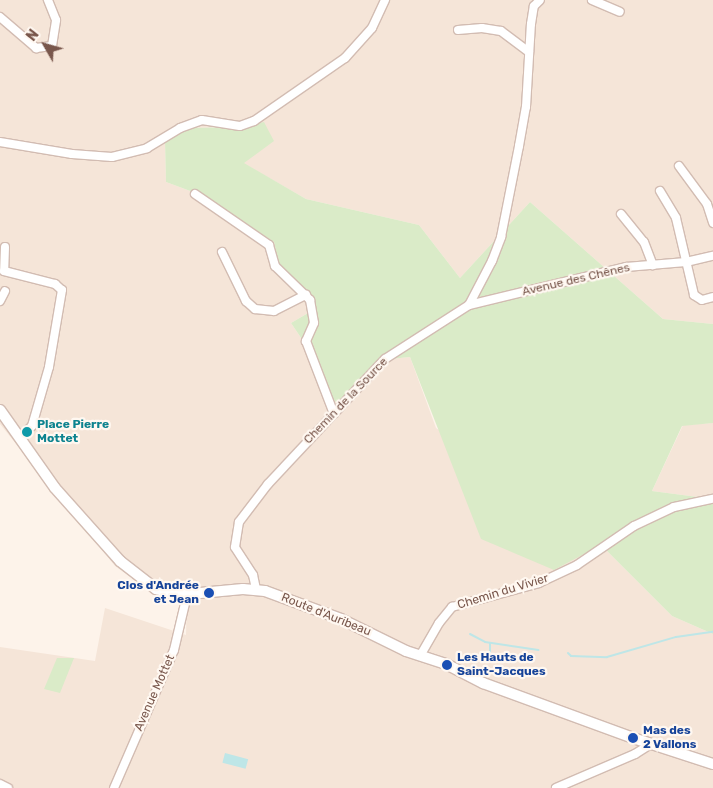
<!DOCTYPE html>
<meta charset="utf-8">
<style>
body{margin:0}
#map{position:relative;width:713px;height:788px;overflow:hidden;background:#fdf3ea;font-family:Rubik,sans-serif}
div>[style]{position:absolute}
.residential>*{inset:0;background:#f5e5d8}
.green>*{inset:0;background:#daebc8}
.water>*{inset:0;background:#bee6e7;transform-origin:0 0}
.stream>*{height:2px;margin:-1px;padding:0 1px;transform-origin:1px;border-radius:1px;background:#bee6e7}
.roads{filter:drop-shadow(1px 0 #d2bcb2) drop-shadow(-1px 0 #d2bcb2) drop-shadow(0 1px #d2bcb2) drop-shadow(0 -1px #d2bcb2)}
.minor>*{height:8px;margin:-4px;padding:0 4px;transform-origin:4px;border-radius:4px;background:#fff}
.tertiary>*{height:10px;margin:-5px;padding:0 5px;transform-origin:5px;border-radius:5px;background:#fff}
.dots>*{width:14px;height:14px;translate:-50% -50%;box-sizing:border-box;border:2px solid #fff8f1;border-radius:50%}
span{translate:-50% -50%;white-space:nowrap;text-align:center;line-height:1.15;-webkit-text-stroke:4.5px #fff8f1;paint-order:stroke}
.street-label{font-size:12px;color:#79574c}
.culture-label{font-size:12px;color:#0d838f;font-weight:700}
.left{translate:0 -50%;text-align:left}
.transit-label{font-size:12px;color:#164399;font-weight:700}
.right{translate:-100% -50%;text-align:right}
.north{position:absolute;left:20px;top:20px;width:50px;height:50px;-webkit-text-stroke:4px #fff8f1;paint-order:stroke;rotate:308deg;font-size:14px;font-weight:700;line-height:20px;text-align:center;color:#79574c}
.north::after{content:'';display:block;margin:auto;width:18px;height:22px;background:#79574c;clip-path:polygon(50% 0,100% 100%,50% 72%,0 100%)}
</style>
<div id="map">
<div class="residential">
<i style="clip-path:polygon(0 0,713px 0,713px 324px,663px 319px,530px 202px,460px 278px,419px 225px,306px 199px,243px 163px,241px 127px,187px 128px,165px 142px,166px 182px,201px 195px,274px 242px,280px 266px,310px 293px,315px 309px,291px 323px,318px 363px,327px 390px,390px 359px,410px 357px,436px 428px,601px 545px,672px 616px,713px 634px,713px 788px,0 788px,0 647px,95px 661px,105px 608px,186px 635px,187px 591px,153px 593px,115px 566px,0 424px)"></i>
<i style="clip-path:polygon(713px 423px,713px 499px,652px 491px,683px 425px)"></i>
</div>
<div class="green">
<i style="clip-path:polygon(264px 122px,274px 141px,244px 163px,306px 199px,419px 225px,460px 278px,530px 202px,663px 319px,713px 324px,713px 423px,682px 426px,652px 491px,713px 499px,713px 634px,672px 616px,601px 545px,554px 570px,481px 539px,410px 357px,390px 359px,338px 405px,327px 390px,318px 363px,291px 323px,315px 309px,310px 293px,279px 266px,274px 242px,201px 195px,166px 182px,165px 142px,187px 128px,241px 127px)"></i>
<i style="clip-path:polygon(57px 658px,74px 658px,60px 693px,44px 689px)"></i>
</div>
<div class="water">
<i style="left:225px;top:753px;width:24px;height:10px;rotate:15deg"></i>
</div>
<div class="stream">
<i style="left:470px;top:634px;width:17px;rotate:28deg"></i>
<i style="left:485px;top:642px;width:54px;rotate:8.6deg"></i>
<i style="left:490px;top:643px;width:13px;rotate:90deg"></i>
<i style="left:568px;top:653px;width:4px;rotate:45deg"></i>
<i style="left:571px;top:656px;width:36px;rotate:2deg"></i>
<i style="left:607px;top:657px;width:72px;rotate:-16.2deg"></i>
<i style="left:676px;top:637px;width:37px;rotate:-8deg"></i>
</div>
<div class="roads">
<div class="minor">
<i style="left:592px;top:0;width:30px;rotate:23deg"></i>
<i style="left:0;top:17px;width:48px;rotate:40.7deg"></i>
<i style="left:36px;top:48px;width:16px;rotate:-7deg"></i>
<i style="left:52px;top:46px;width:26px;rotate:-81deg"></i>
<i style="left:56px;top:20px;width:22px;rotate:-112deg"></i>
<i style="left:458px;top:30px;width:24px;rotate:-5deg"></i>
<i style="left:482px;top:28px;width:19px;rotate:9deg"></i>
<i style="left:501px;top:31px;width:35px;rotate:37deg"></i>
<i style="left:0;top:142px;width:73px;rotate:9.5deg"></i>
<i style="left:72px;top:154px;width:40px;rotate:4.3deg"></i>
<i style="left:112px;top:157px;width:36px;rotate:-14deg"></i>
<i style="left:147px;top:148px;width:39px;rotate:-31deg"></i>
<i style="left:180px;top:128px;width:23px;rotate:-20deg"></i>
<i style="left:202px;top:120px;width:38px;rotate:9deg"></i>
<i style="left:240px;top:126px;width:15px;rotate:-20deg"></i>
<i style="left:254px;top:121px;width:111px;rotate:-34.7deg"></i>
<i style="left:345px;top:58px;width:40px;rotate:-48deg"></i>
<i style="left:372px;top:28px;width:31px;rotate:-65deg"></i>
<i style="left:679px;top:166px;width:47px;rotate:53.6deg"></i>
<i style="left:707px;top:204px;width:20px;rotate:72deg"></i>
<i style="left:660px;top:191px;width:31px;rotate:59deg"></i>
<i style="left:676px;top:218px;width:79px;rotate:76.8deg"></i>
<i style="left:694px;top:295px;width:9px;rotate:32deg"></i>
<i style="left:702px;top:300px;width:11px;rotate:-15deg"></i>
<i style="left:195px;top:194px;width:90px;rotate:34.6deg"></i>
<i style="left:269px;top:245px;width:22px;rotate:74deg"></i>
<i style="left:275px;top:266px;width:49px;rotate:44.2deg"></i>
<i style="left:310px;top:300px;width:23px;rotate:80deg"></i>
<i style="left:314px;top:323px;width:20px;rotate:114deg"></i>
<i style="left:306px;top:341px;width:78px;rotate:69deg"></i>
<i style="left:621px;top:214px;width:36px;rotate:51deg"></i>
<i style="left:644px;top:242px;width:25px;rotate:69deg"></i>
<i style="left:5px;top:247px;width:24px;rotate:92deg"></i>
<i style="left:4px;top:271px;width:53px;rotate:14.3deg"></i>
<i style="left:55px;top:284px;width:9px;rotate:41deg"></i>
<i style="left:62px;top:290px;width:78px;rotate:99.6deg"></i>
<i style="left:49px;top:367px;width:61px;rotate:106.1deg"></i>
<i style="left:32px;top:426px;width:16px;rotate:137deg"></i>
<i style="left:222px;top:252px;width:55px;rotate:63.9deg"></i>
<i style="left:246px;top:301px;width:12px;rotate:42deg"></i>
<i style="left:255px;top:309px;width:19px;rotate:6deg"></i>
<i style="left:274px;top:311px;width:36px;rotate:-27deg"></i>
<i style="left:0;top:301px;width:11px;rotate:-63deg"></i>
<i style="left:469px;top:305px;width:162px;rotate:-13.6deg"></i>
<i style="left:626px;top:267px;width:60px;rotate:-4.8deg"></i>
<i style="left:686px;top:262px;width:28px;rotate:-13deg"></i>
<i style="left:256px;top:589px;width:14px;rotate:-102deg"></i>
<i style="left:253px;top:575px;width:33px;rotate:-123deg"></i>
<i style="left:235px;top:547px;width:25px;rotate:-81deg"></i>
<i style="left:239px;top:522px;width:48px;rotate:-52.7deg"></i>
<i style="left:268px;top:484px;width:171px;rotate:-46.9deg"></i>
<i style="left:385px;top:359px;width:100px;rotate:-32.7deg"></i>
<i style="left:469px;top:305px;width:50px;rotate:-62.4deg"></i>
<i style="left:492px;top:261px;width:26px;rotate:-69deg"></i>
<i style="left:501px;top:237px;width:93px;rotate:-78.8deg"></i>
<i style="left:519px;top:146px;width:40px;rotate:-80deg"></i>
<i style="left:526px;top:107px;width:83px;rotate:-86.6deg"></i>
<i style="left:531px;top:24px;width:18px;rotate:-81deg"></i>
<i style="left:534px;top:6px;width:8px;rotate:-45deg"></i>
<i style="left:420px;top:656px;width:38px;rotate:-60deg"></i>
<i style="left:439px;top:623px;width:21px;rotate:-51deg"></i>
<i style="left:452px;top:607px;width:90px;rotate:-15.4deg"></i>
<i style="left:539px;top:583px;width:42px;rotate:-25.3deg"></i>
<i style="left:577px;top:565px;width:69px;rotate:-34.4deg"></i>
<i style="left:634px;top:526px;width:44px;rotate:-25.4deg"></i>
<i style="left:674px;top:507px;width:40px;rotate:-12deg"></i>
<i style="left:0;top:784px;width:9px;rotate:27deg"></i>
<i style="left:114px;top:788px;width:150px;rotate:-66.5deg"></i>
<i style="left:174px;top:650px;width:57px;rotate:-76.7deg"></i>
<i style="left:556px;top:788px;width:86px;rotate:-23.3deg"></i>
<i style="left:635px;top:754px;width:19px;rotate:-32deg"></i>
</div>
<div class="tertiary">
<i style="left:0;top:410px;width:95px;rotate:54.8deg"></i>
<i style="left:55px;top:488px;width:98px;rotate:48.3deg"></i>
<i style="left:120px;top:561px;width:46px;rotate:37.9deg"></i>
<i style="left:156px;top:589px;width:24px;rotate:15deg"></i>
<i style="left:179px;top:595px;width:64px;rotate:-5.4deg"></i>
<i style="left:243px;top:589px;width:22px;rotate:5deg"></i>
<i style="left:265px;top:591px;width:81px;rotate:20.2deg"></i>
<i style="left:341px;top:619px;width:72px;rotate:26.2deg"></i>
<i style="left:406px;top:651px;width:42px;rotate:18deg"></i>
<i style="left:446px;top:664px;width:42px;rotate:27.2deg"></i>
<i style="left:483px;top:683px;width:160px;rotate:20.1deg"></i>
<i style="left:633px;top:738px;width:84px;rotate:18deg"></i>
</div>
</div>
<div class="dots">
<i style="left:27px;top:432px;background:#0f9aa8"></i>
<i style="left:209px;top:593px;background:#1a4fb4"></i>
<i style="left:447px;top:665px;background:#1a4fb4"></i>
<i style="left:633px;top:738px;background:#1a4fb4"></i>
</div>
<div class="street-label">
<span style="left:576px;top:280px;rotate:-13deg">Avenue des Chênes</span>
<span style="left:346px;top:401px;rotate:-46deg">Chemin de la Source</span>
<span style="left:503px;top:592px;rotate:-17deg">Chemin du Vivier</span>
<span style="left:326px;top:615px;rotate:22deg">Route d'Auribeau</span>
<span style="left:155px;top:693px;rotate:-66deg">Avenue Mottet</span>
</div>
<div class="culture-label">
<span class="left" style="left:37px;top:432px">Place Pierre<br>Mottet</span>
</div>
<div class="transit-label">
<span class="right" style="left:199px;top:593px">Clos d'Andrée<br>et Jean</span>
<span class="left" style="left:457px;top:665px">Les Hauts de<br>Saint-Jacques</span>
<span class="left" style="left:643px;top:738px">Mas des<br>2 Vallons</span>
</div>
<div class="north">N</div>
</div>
